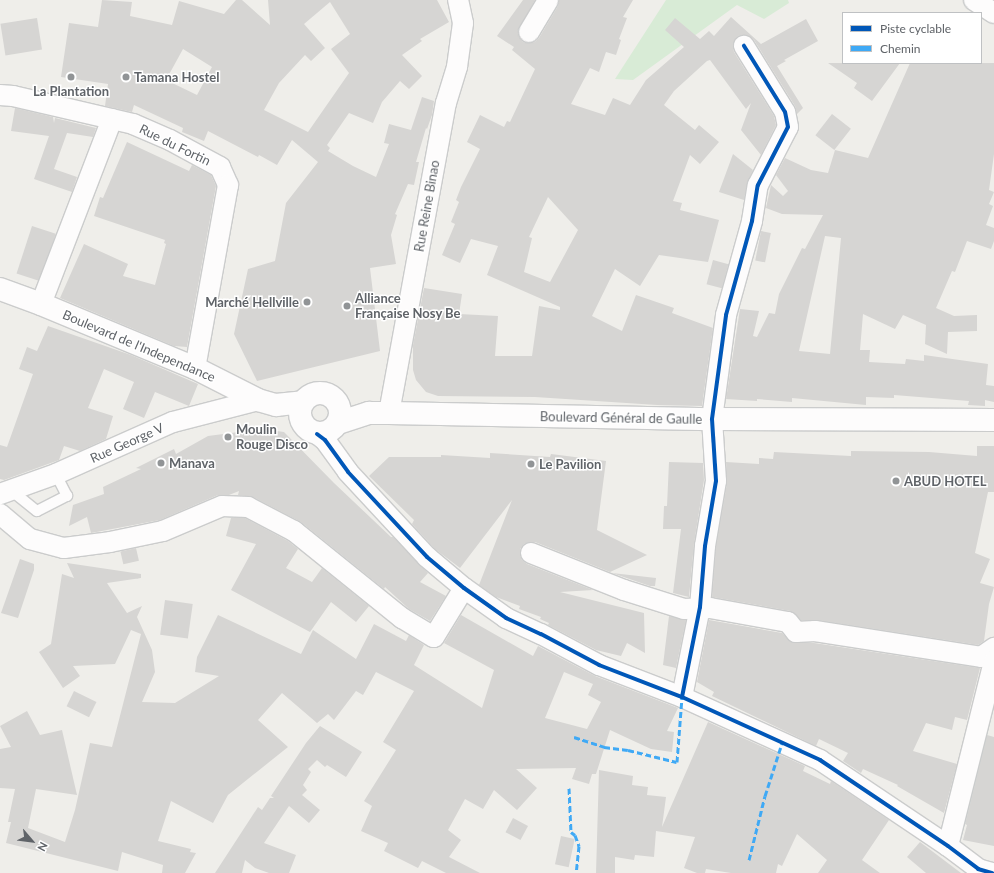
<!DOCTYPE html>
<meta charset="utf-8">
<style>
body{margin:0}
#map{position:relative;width:994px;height:873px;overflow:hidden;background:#efeeea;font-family:Lato,sans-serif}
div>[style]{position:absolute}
.green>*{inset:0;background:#d8ebd6}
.building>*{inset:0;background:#d6d5d3;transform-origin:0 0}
.roads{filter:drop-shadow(1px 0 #cbcccc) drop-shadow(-1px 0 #cbcccc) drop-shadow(0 1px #cbcccc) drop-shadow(0 -1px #cbcccc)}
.lane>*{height:10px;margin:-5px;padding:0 5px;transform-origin:5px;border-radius:5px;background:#fdfcfc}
.street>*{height:20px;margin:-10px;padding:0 10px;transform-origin:10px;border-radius:10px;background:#fdfcfc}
.secondary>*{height:22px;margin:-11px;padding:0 11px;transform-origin:11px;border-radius:11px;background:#fdfcfc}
.secondary>.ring{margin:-11px;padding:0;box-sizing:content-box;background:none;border:22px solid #fdfcfc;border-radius:50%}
.quiet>*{height:3px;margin-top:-1.5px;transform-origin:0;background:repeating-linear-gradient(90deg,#3fa9f5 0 6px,transparent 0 9px)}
.cycleway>*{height:4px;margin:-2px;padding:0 2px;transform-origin:2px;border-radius:2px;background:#0057b8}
.dots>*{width:11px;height:11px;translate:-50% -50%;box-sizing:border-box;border:2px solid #fff;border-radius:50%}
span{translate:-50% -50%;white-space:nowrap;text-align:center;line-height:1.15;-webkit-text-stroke:3px #fff;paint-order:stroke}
.poi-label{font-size:13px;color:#5f6368;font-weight:700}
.left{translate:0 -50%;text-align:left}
.right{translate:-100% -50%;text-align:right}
.street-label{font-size:13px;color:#5f6368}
.legend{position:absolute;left:842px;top:12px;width:140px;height:52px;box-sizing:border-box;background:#fff;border:1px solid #bfc1c3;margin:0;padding:5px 7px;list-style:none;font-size:12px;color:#5f6368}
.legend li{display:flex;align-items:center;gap:8px;height:20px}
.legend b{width:20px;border:1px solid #bfc1c3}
.north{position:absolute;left:12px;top:821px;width:40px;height:40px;-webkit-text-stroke:3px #fff;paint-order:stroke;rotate:118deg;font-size:11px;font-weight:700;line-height:16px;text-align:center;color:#5f6368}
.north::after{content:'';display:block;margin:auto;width:14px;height:18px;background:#5f6368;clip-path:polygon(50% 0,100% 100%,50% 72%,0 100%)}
</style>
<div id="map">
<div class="green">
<i style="clip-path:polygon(666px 0,788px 0,789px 3px,764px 19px,737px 5px,633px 80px,615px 79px)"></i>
</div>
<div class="building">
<i style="clip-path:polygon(evenodd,102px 0,132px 2px,130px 16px,172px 25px,179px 1px,224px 14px,236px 0,242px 0,270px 25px,268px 0,437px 0,449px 22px,420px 39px,422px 41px,402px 55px,422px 76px,409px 89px,400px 81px,382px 102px,373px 123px,349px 113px,327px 145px,330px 148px,328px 151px,353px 166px,376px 177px,389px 144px,384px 143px,389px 124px,411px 130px,422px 97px,434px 101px,432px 115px,427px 129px,426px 128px,416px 162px,419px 162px,414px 185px,408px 184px,395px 214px,397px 215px,391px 235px,396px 264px,370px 268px,380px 351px,257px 381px,234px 334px,248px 269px,275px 261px,286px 203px,318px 162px,292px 140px,277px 165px,259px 155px,258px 157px,208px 131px,204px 141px,182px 132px,183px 128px,134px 105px,132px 112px,105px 106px,108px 84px,61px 77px,69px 23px,98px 27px,102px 0,330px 2px,350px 34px,331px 49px,349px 73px,308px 132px,264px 110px,279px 83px,305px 55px,311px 61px,325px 48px,304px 24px,330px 2px,102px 0,183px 49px,212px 67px,197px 95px,166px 80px,183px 49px)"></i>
<i style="clip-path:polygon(evenodd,523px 0,535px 0,518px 31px,519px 37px,523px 42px,529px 43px,535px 42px,539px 38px,558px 6px,559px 0,633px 0,623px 17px,627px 18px,619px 39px,621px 40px,616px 55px,606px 52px,599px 72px,590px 68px,571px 104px,605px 115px,613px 98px,630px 105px,646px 80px,684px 47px,665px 30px,675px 18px,700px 39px,709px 31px,714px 36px,731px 17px,761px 44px,806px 19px,818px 41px,784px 60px,786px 61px,777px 66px,803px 108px,797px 114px,795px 106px,754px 40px,749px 36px,743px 35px,738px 36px,734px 41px,733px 47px,734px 52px,774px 116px,776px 125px,761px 155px,741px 130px,751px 103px,746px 109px,710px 60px,707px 61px,674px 91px,664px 105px,695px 130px,699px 125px,719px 142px,700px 164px,690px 155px,673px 201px,682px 203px,680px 210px,719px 220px,708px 262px,659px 255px,640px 286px,615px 269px,592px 316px,622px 331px,636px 295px,674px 308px,672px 313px,713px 328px,702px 406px,657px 405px,535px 397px,438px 396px,426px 392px,416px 380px,413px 370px,413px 345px,424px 288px,462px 294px,459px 314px,498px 316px,495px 356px,532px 356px,539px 306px,560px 310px,560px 307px,487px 275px,498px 246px,471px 239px,460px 263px,442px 255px,455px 224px,451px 222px,459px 202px,456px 200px,461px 187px,480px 149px,467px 142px,480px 115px,504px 127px,507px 121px,510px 122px,535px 69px,512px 50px,514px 47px,497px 36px,523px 0,548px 197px,578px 230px,550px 282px,524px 272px,532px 238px,529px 237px,548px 197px)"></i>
<i style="left:37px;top:18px;width:32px;height:37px;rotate:81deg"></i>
<i style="clip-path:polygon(828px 63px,900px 63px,872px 101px,854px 88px,857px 83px)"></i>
<i style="clip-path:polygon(evenodd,910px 63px,994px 63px,994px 154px,989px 190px,994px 192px,989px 204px,993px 206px,986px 225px,994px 228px,994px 241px,991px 249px,967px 241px,955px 272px,952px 271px,936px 308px,954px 316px,977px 315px,977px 331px,948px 332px,947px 354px,925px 344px,926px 325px,903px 315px,895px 329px,863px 314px,860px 350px,870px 350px,869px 362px,905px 364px,906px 359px,924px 361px,924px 355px,988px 364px,986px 385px,994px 386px,994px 402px,985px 400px,985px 406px,968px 405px,969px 401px,894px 395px,894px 398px,866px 397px,866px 405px,792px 398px,792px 402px,757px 399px,757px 401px,726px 399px,740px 309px,759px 311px,753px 336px,757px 337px,769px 313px,775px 314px,779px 294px,802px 248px,805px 249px,823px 215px,782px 214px,766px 208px,771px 185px,783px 196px,788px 191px,776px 175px,785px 158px,811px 170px,828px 173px,835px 150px,868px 158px,910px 63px,825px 236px,841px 238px,830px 354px,799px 351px,825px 236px)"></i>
<i style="clip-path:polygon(15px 108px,53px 117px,54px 123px,55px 118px,96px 128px,93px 137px,67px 133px,54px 169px,77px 177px,72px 192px,34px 179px,49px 136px,11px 131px)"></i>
<i style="left:832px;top:114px;width:24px;height:27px;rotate:38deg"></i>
<i style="clip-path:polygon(127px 142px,189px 171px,192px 165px,211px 175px,216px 186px,187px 347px,174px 346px,60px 298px,84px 244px,128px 264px,123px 276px,155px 285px,166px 244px,164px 243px,165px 240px,94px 216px,100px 197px,103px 198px)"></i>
<i style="clip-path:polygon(733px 154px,753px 170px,747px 183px,744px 200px,719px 192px)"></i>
<i style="left:32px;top:226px;width:25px;height:50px;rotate:18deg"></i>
<i style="left:761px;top:231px;width:10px;height:30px;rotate:11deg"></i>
<i style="left:713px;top:260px;width:16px;height:25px;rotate:15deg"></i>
<i style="clip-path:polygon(48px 326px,131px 355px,198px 384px,189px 406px,155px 392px,144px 418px,123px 409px,134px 382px,104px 369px,88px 408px,113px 416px,106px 439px,80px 451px,64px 446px,59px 460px,4px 480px,0 479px,0 445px,7px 447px,33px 374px,19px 369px,27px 347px,37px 351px)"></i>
<i style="clip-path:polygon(261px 429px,284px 432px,334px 483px,391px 537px,393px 537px,428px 573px,420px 582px,446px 596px,430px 621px,409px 609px,385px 587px,384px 589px,301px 522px,253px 497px,238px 495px,239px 491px,229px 495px,218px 495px,160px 520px,91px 533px,87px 517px,69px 526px,73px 505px,104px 494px,103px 487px,141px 469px,136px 468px,174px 449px,176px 454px,208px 436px)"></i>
<i style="clip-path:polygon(977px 446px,994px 446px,994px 492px,988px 492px,975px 553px,990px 559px,980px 583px,994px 587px,989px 604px,984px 641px,978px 645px,817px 620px,801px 620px,790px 611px,712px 597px,716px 547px,727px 483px,726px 462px,759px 464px,759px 458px,773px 459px,774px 452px,851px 456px,851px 451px,929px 452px,977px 456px)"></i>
<i style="clip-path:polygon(490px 453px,550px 457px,551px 454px,606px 461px,597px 530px,647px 555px,610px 572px,535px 542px,529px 542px,524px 544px,520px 549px,520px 555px,522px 560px,527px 564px,593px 590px,560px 592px,644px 613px,645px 653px,627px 643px,621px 656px,596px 650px,548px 625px,549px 623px,540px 619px,541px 617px,519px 609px,520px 606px,496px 597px,479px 585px,512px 500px,460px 568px,435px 549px,412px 524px,414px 520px,369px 476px,389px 457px,441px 457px,441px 455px,490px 458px)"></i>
<i style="clip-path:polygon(669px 462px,703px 463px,704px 480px,694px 544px,689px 597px,673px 593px,681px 529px,663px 529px,664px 506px,667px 506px)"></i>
<i style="clip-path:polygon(231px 518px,245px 518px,288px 541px,298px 549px,286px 568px,312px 582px,322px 568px,369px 606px,356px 622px,331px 602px,310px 632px,231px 590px,256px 544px,226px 536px)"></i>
<i style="left:136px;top:548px;width:13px;height:16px;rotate:77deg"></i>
<i style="clip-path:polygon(20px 559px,34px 564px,34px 570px,18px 618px,1px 613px)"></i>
<i style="clip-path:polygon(evenodd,67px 563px,141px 574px,141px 578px,107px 583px,127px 613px,142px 606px,137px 617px,152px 650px,155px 672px,142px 702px,175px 703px,219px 676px,195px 672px,197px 657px,218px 615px,301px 654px,313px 630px,356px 659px,374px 624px,406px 641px,409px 635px,424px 645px,414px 665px,482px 708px,494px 670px,444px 643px,461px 615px,533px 656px,538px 646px,595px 676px,678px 708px,667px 731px,674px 732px,672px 752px,651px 749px,610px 730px,596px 774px,592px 774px,589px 784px,572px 779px,576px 768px,516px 769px,537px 788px,517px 810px,494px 790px,483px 809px,465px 799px,448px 830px,461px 840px,449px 857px,480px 873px,446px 873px,422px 861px,418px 868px,384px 851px,388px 843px,361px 831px,372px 806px,364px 801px,396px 750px,383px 742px,414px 691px,376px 672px,363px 695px,356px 691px,334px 720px,328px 714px,317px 723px,282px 693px,258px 720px,288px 747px,228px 795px,213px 823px,171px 801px,158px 841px,191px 849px,190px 852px,196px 853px,185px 873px,162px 873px,163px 865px,122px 852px,118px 871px,6px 843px,11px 822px,8px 822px,15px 789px,0 788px,0 749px,11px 747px,0 726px,27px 711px,40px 735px,62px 730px,77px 795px,36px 789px,28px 828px,65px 842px,75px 810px,90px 743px,112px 747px,141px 634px,131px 630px,115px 664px,73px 666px,80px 676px,63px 688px,39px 652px,51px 644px,62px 574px,74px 578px,67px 563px,564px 672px,593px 684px,588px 695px,601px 702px,587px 729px,545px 718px,564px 672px)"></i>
<i style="clip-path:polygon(612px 573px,656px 578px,655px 586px,650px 586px)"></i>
<i style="left:165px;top:600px;width:28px;height:35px;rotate:8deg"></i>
<i style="clip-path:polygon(669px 616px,686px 620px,676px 668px,663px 665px)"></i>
<i style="clip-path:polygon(709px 620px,782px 633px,791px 642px,796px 643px,814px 643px,980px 668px,967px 720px,955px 717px,952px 730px,926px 723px,913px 751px,957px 764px,944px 813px,897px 786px,898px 785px,863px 769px,861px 773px,843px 761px,848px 753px,819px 739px,816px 746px,712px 696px,714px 692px,697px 682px)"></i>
<i style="left:74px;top:691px;width:25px;height:17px;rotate:26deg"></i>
<i style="clip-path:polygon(708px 722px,805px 766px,803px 771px,830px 784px,831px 781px,889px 820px,862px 860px,880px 873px,818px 873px,827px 860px,797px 834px,782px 866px,778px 864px,776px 873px,731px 873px,706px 869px,705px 873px,697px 873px,684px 868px,695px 837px,656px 831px,654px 857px,635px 855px,634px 860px,615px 857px,615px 873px,596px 873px,599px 770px,633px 776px,632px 785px,648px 787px,647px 795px,666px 797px,662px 827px)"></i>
<i style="clip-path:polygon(320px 726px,362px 752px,346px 777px,327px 765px,325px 767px,317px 760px,308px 769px,311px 772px,303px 785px,307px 790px,302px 795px,320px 810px,309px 823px,289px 806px,264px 843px,296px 855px,289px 873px,269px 873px,255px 868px,245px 860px,242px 873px,215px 873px,258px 807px,262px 810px,270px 798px,274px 798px,271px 796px,306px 743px)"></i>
<i style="clip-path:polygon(987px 735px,994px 737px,994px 846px,963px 840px,967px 825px,965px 824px)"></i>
<i style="left:513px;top:818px;width:17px;height:16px;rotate:28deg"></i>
<i style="left:561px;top:836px;width:14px;height:29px;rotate:12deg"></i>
<i style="clip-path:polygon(920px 842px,961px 873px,926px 873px,907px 857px)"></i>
</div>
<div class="roads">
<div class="lane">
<i style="left:12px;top:491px;width:32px;rotate:39deg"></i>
<i style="left:37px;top:511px;width:34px;rotate:-27deg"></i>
<i style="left:67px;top:496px;width:25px;rotate:-117deg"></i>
</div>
<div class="street">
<i style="left:974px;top:0;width:24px;rotate:33deg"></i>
<i style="left:529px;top:32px;width:37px;rotate:-59deg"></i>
<i style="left:0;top:95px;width:13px;rotate:4deg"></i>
<i style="left:13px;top:96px;width:123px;rotate:13.1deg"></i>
<i style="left:133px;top:124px;width:40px;rotate:23.4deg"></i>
<i style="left:170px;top:140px;width:57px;rotate:28.4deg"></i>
<i style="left:220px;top:167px;width:20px;rotate:66deg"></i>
<i style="left:228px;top:185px;width:186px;rotate:100.2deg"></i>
<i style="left:41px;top:304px;width:198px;rotate:-69deg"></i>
<i style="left:389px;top:413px;width:315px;rotate:-79.6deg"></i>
<i style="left:446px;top:103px;width:38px;rotate:-73deg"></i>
<i style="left:457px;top:67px;width:44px;rotate:-82.2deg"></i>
<i style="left:463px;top:23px;width:24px;rotate:-102deg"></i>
<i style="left:317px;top:434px;width:10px;rotate:37deg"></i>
<i style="left:325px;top:440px;width:39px;rotate:54deg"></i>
<i style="left:348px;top:472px;width:116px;rotate:47.1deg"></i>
<i style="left:427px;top:557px;width:48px;rotate:40deg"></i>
<i style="left:464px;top:588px;width:52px;rotate:35.5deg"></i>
<i style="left:506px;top:618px;width:38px;rotate:25deg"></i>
<i style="left:541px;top:634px;width:66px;rotate:28.1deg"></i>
<i style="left:599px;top:665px;width:89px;rotate:21.1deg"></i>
<i style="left:682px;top:697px;width:152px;rotate:24.5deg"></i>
<i style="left:820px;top:760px;width:154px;rotate:33.9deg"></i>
<i style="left:948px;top:846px;width:38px;rotate:37deg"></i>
<i style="left:978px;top:869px;width:15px;rotate:16deg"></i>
<i style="left:0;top:494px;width:59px;rotate:-19.7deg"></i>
<i style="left:56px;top:474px;width:128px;rotate:-24deg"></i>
<i style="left:173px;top:422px;width:88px;rotate:-14.5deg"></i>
<i style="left:0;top:514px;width:39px;rotate:40deg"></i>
<i style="left:30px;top:539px;width:35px;rotate:15deg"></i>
<i style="left:64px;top:548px;width:46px;rotate:-7.4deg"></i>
<i style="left:110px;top:542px;width:54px;rotate:-11.7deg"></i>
<i style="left:163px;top:531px;width:64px;rotate:-23deg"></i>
<i style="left:222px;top:506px;width:26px;rotate:2deg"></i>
<i style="left:248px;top:507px;width:52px;rotate:27.6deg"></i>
<i style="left:294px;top:531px;width:139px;rotate:38.9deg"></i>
<i style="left:402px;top:618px;width:37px;rotate:31deg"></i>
<i style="left:434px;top:637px;width:57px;rotate:-58.5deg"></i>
<i style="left:531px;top:553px;width:100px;rotate:21.7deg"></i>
<i style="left:624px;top:590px;width:63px;rotate:17.6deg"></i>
<i style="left:684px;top:609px;width:26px;rotate:-2deg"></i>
<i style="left:710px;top:608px;width:79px;rotate:10.2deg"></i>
<i style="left:788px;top:622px;width:13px;rotate:51deg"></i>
<i style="left:796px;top:632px;width:19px;rotate:-3deg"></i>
<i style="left:815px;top:631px;width:168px;rotate:8.9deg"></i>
<i style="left:981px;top:657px;width:16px;rotate:-35deg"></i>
<i style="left:682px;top:697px;width:92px;rotate:-78.7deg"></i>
<i style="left:700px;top:607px;width:61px;rotate:-85.3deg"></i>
<i style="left:705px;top:546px;width:66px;rotate:-80.4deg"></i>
<i style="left:716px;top:481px;width:62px;rotate:-93.7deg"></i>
<i style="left:712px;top:419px;width:105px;rotate:-82.3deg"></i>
<i style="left:726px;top:315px;width:98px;rotate:-74.5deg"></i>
<i style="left:752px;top:221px;width:36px;rotate:-81deg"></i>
<i style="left:758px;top:185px;width:65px;rotate:-62.7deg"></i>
<i style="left:788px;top:127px;width:15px;rotate:-101deg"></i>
<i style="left:785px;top:112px;width:78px;rotate:-121.8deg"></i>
<i style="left:948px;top:846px;width:191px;rotate:-76deg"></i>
</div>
<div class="secondary">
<i style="left:0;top:289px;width:44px;rotate:20.1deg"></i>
<i style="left:41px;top:304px;width:167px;rotate:22.6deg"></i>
<i style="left:195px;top:368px;width:71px;rotate:26.9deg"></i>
<i style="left:258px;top:400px;width:19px;rotate:16deg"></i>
<i style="left:276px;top:405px;width:27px;rotate:-6deg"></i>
<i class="ring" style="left:300px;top:393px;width:18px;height:18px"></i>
<i style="left:338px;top:423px;width:33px;rotate:-18deg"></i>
<i style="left:369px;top:413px;width:20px"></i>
<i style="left:389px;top:413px;width:323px;rotate:1.1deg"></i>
<i style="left:712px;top:419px;width:282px;rotate:0.2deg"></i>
</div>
</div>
<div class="quiet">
<i style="left:574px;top:737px;width:32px;rotate:18deg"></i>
<i style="left:604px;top:747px;width:24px;rotate:7deg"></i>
<i style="left:628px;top:750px;width:50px;rotate:13.8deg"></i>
<i style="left:677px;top:762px;width:65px;rotate:-85.6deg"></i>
<i style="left:569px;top:788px;width:44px;rotate:87.4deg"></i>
<i style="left:571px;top:832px;width:5px;rotate:37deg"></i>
<i style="left:575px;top:835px;width:12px;rotate:70deg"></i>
<i style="left:579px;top:846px;width:27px;rotate:96deg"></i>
<i style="left:749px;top:860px;width:66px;rotate:-76deg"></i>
<i style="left:765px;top:796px;width:56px;rotate:-72.2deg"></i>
</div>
<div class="cycleway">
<i style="left:317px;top:434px;width:10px;rotate:37deg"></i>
<i style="left:325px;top:440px;width:39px;rotate:54deg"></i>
<i style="left:348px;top:472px;width:116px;rotate:47.1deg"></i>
<i style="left:427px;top:557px;width:48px;rotate:40deg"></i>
<i style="left:464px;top:588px;width:52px;rotate:35.5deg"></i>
<i style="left:506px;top:618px;width:38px;rotate:25deg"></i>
<i style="left:541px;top:634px;width:66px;rotate:28.1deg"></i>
<i style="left:599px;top:665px;width:89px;rotate:21.1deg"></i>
<i style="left:682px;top:697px;width:152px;rotate:24.5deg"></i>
<i style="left:820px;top:760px;width:154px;rotate:33.9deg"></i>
<i style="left:948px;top:846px;width:38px;rotate:37deg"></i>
<i style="left:978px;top:869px;width:15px;rotate:16deg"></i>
<i style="left:682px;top:697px;width:92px;rotate:-78.7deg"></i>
<i style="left:700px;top:607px;width:61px;rotate:-85.3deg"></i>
<i style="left:705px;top:546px;width:66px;rotate:-80.4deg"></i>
<i style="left:716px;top:481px;width:62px;rotate:-93.7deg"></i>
<i style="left:712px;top:419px;width:105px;rotate:-82.3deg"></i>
<i style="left:726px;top:315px;width:98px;rotate:-74.5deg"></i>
<i style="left:752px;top:221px;width:36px;rotate:-81deg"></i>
<i style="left:758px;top:185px;width:65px;rotate:-62.7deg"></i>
<i style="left:788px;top:127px;width:15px;rotate:-101deg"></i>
<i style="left:785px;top:112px;width:78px;rotate:-121.8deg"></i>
</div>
<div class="dots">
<i style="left:71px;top:77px;background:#919496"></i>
<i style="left:126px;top:77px;background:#919496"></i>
<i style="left:307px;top:302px;background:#919496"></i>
<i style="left:347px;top:306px;background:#919496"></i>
<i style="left:228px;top:437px;background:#919496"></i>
<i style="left:161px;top:463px;background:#919496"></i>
<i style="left:531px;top:464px;background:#919496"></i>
<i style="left:896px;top:481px;background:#919496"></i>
</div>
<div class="poi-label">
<span class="left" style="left:134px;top:77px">Tamana Hostel</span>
<span style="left:71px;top:91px">La Plantation</span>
<span class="left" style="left:355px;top:306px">Alliance<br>Française Nosy Be</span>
<span class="right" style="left:299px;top:302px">Marché Hellville</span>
<span class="left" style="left:236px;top:437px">Moulin<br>Rouge Disco</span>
<span class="left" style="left:169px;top:463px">Manava</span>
<span class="left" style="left:539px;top:464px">Le Pavilion</span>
<span class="left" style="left:904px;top:481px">ABUD HOTEL</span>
</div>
<div class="street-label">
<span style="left:175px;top:145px;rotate:26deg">Rue du Fortin</span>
<span style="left:427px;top:206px;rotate:-80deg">Rue Reine Binao</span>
<span style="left:139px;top:346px;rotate:23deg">Boulevard de l'Independance</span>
<span style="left:621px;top:418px;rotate:1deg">Boulevard Général de Gaulle</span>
<span style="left:127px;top:443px;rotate:-24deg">Rue George V</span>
</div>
<ul class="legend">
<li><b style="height:5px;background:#0057b8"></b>Piste cyclable</li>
<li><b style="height:5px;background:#3fa9f5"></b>Chemin</li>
</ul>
<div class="north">N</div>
</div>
